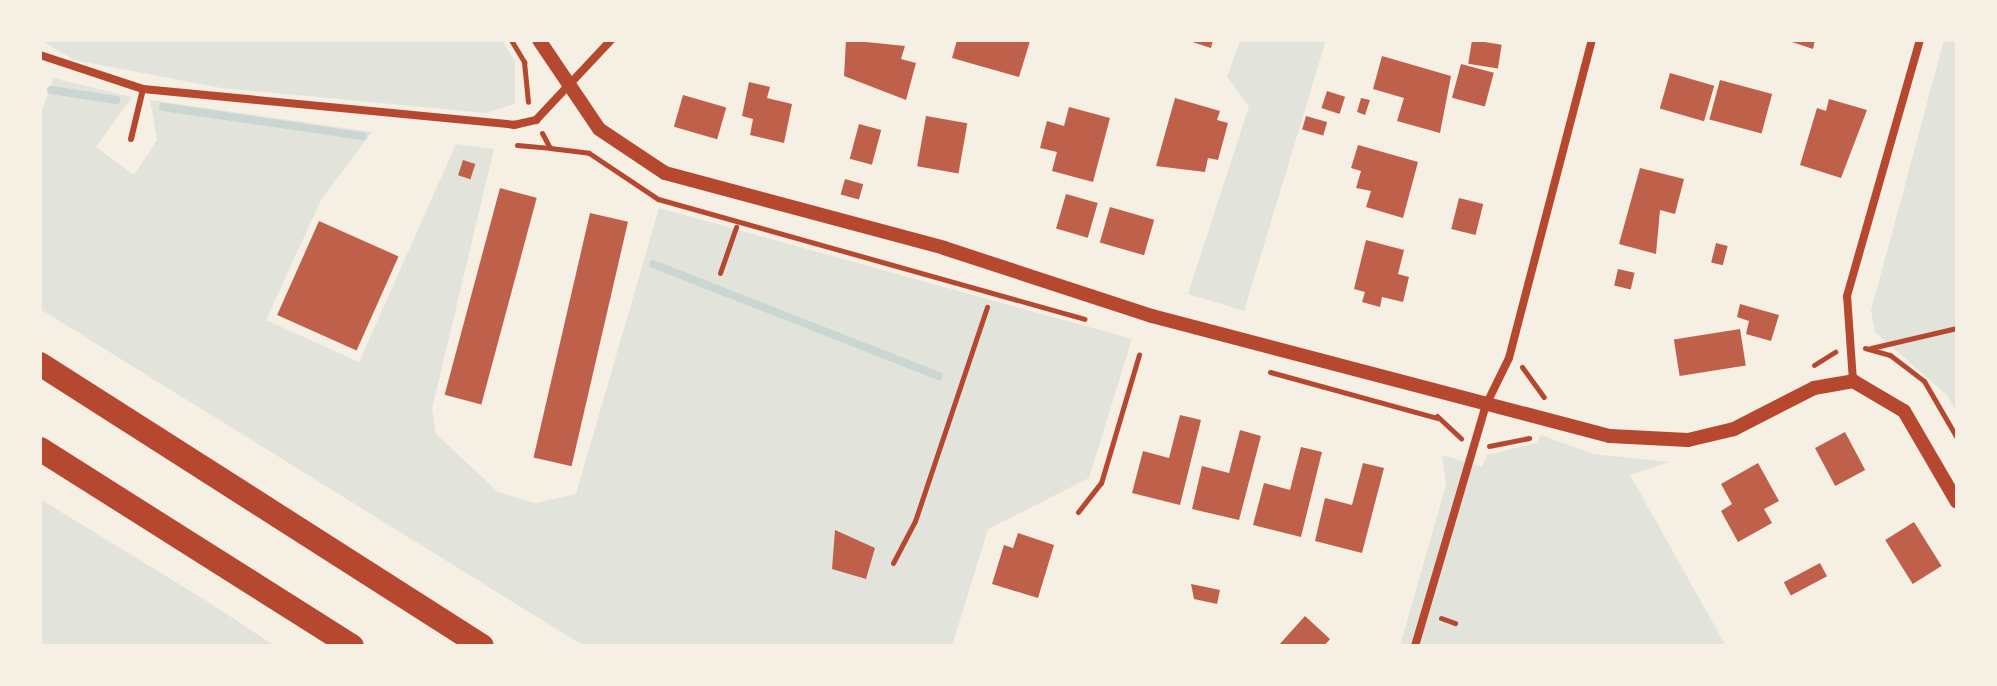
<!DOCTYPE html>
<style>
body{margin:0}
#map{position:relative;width:1997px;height:686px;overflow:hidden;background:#f6efe4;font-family:Rubik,sans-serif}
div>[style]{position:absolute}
.green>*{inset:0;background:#e2e4dc}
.stream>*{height:8px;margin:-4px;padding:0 4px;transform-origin:4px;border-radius:4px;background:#c9d6d2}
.building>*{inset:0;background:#bf614a;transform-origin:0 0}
.path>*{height:5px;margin:-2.5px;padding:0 2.5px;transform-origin:2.5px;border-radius:2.5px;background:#b5482f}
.service>*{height:6px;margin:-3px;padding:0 3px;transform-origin:3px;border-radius:3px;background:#b5482f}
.minor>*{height:8px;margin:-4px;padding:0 4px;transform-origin:4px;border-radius:4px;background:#b5482f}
.tertiary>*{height:14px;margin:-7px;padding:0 7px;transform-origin:7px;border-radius:7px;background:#b5482f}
.motorway>*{height:24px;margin:-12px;padding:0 12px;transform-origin:12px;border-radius:12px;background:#b5482f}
span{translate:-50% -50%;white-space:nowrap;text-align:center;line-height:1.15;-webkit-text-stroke:7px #f6efe4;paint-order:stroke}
.frame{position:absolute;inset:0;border:42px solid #f6efe4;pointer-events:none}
</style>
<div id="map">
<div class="green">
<i style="clip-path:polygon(41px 40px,502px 40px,515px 61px,515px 104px,486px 113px,221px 88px,74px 60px)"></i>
<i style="clip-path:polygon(1240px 40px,1326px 40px,1244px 311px,1188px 294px,1249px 106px,1227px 77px)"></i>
<i style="clip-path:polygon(1944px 40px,1957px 40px,1957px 414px,1947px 395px,1875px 332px,1871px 311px)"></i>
<i style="clip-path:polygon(53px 78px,132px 97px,96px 147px,134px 175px,157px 140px,150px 100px,372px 132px,322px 198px,266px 320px,359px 362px,456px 144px,494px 149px,432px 409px,436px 434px,498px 492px,535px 503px,576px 494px,659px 208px,1132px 339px,1089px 478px,988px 529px,952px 646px,584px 646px,40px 309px,40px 117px)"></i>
<i style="clip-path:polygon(1541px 435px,1593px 454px,1670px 462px,1630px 475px,1726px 646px,1400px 646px,1446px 485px,1442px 455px,1482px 467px,1487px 455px,1536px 443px)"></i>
<i style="clip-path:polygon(40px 499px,205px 600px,275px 646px,40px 646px)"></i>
</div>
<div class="stream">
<i style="left:51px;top:90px;width:66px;rotate:8.7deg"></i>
<i style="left:163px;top:107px;width:202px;rotate:8.3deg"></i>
<i style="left:653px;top:264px;width:307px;rotate:21.4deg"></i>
</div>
<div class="building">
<i style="clip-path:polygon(846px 40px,905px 46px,901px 59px,916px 63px,906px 100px,844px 76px)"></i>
<i style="clip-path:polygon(957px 40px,1030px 41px,1019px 77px,952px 58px)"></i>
<i style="clip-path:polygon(1186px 40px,1213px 40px,1211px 48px)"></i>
<i style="left:1472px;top:40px;width:30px;height:24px;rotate:9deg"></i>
<i style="clip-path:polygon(1786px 40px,1815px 40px,1813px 49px)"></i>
<i style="clip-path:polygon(1382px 56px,1451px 76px,1440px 133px,1397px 121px,1404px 98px,1373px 89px)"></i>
<i style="left:1461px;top:64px;width:34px;height:35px;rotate:15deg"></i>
<i style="left:1670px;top:73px;width:46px;height:37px;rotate:16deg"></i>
<i style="left:1720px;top:80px;width:54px;height:41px;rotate:15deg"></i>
<i style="clip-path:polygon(749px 82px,770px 87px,767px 98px,792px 104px,784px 143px,750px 135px,753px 119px,742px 116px)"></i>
<i style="left:1327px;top:91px;width:19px;height:18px;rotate:18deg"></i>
<i style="left:683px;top:95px;width:45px;height:33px;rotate:16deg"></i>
<i style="clip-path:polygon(1175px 98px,1220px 111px,1217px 120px,1228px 123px,1218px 160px,1208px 158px,1205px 172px,1156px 166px)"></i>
<i style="clip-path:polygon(1361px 98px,1370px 100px,1365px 115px,1357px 112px)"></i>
<i style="clip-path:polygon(1829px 99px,1867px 110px,1841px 178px,1800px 165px,1817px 108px,1826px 111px)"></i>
<i style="clip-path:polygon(1069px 107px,1110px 118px,1093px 182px,1052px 171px,1057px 152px,1040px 148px,1047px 121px,1064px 126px)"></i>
<i style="left:926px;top:116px;width:42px;height:51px;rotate:10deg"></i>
<i style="left:1306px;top:116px;width:22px;height:14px;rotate:16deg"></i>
<i style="left:859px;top:124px;width:23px;height:36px;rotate:15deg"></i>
<i style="clip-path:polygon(1358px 145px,1418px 162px,1403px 218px,1366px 207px,1371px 191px,1356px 188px,1361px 171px,1351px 168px)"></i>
<i style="left:463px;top:160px;width:13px;height:16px;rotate:18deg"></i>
<i style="clip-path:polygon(1640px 168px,1684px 179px,1675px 214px,1660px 210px,1656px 254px,1619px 244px)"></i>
<i style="left:845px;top:179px;width:19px;height:16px;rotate:16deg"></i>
<i style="left:500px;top:188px;width:38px;height:214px;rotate:15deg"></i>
<i style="left:1066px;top:194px;width:33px;height:36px;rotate:16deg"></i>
<i style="left:1459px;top:198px;width:25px;height:32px;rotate:14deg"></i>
<i style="left:1110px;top:207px;width:46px;height:37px;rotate:16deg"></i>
<i style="left:590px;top:213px;width:39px;height:251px;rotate:13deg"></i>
<i style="left:319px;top:221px;width:87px;height:103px;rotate:24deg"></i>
<i style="clip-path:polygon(1366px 240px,1404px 250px,1398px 274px,1409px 277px,1403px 302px,1382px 297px,1380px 307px,1362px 302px,1365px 292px,1354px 289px)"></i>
<i style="left:1716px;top:243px;width:12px;height:20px;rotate:14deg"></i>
<i style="left:1618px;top:269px;width:17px;height:17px;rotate:13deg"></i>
<i style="clip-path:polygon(1740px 304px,1779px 315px,1771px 341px,1746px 334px,1749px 321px,1737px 317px)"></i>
<i style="left:1740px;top:329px;width:37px;height:67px;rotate:81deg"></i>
<i style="clip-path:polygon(1180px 415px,1201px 420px,1180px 505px,1132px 493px,1143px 451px,1169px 458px)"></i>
<i style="clip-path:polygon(1240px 430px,1261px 436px,1239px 520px,1192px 509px,1202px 466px,1229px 473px)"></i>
<i style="left:1845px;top:432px;width:43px;height:34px;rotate:62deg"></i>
<i style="clip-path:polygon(1301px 447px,1322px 452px,1301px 537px,1253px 525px,1264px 483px,1290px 490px)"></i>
<i style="clip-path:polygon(1363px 463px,1384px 468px,1362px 553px,1315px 541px,1325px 498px,1352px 505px)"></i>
<i style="clip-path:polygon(1758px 463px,1779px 501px,1764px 509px,1772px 523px,1738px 542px,1721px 511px,1732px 504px,1721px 484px)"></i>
<i style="left:1914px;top:522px;width:52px;height:34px;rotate:58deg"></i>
<i style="clip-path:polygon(835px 530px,875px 548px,866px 579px,832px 569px)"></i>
<i style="clip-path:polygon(1018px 533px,1054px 545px,1038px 598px,992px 584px,1004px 545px,1013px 548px)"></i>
<i style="left:1820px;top:563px;width:15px;height:41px;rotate:62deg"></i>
<i style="clip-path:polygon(1191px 584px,1220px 590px,1217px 604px,1194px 599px)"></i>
<i style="clip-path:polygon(1305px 616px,1330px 639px,1324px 646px,1278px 646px)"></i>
</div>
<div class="path">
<i style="left:511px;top:40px;width:26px;rotate:59deg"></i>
<i style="left:524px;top:62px;width:40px;rotate:84.3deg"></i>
<i style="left:542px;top:133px;width:17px;rotate:62deg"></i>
<i style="left:550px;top:148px;width:39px;rotate:7deg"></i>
<i style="left:589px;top:153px;width:83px;rotate:33.7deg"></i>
<i style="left:658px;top:199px;width:443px;rotate:15.7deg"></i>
<i style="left:517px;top:145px;width:33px;rotate:5deg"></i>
<i style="left:720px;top:273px;width:49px;rotate:-70.8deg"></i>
<i style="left:1865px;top:348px;width:26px;rotate:16deg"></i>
<i style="left:1890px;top:355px;width:43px;rotate:37.4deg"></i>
<i style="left:1924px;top:381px;width:66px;rotate:59.9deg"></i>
<i style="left:1871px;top:348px;width:88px;rotate:-13.1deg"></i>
<i style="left:1814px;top:365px;width:25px;rotate:-32deg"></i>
<i style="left:1522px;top:367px;width:37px;rotate:54deg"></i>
<i style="left:1270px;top:372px;width:173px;rotate:15.4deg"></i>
<i style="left:1437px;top:416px;width:33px;rotate:43deg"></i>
<i style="left:1489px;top:446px;width:41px;rotate:-11.3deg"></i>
<i style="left:1078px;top:512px;width:37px;rotate:-52deg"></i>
<i style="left:1101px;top:483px;width:134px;rotate:-73.5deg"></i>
<i style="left:893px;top:563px;width:47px;rotate:-62.4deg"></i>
<i style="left:915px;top:521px;width:226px;rotate:-71.4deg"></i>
<i style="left:1441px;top:618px;width:15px;rotate:20deg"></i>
</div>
<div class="service">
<i style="left:131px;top:139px;width:51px;rotate:-76.5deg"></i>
</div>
<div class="minor">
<i style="left:40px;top:55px;width:108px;rotate:18.3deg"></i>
<i style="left:143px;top:89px;width:373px;rotate:5.5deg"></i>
<i style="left:514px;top:125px;width:23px;rotate:-13deg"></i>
<i style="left:536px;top:120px;width:110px;rotate:-46.8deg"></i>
<i style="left:1853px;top:381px;width:85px;rotate:-94deg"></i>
<i style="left:1847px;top:296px;width:266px;rotate:-74.1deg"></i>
<i style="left:1415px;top:646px;width:251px;rotate:-73.6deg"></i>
<i style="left:1486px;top:405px;width:52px;rotate:-63.9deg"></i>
<i style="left:1509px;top:358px;width:329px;rotate:-75.4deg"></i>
</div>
<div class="tertiary">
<i style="left:539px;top:40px;width:107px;rotate:56deg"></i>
<i style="left:599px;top:129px;width:79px;rotate:33.7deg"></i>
<i style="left:665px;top:173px;width:289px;rotate:15deg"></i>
<i style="left:944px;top:248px;width:219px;rotate:18.1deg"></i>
<i style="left:1152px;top:316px;width:473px;rotate:14.7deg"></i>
<i style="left:1610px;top:436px;width:78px;rotate:2.9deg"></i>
<i style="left:1688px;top:440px;width:47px;rotate:-13.4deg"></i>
<i style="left:1734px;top:429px;width:90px;rotate:-27.1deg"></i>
<i style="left:1814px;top:388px;width:40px;rotate:-10deg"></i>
<i style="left:1853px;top:381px;width:59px;rotate:30.5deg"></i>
<i style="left:1904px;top:411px;width:105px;rotate:59.8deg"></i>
</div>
<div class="motorway">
<i style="left:40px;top:364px;width:524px;rotate:32.54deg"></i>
<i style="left:40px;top:449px;width:369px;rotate:32.3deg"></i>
</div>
<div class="frame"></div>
</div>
